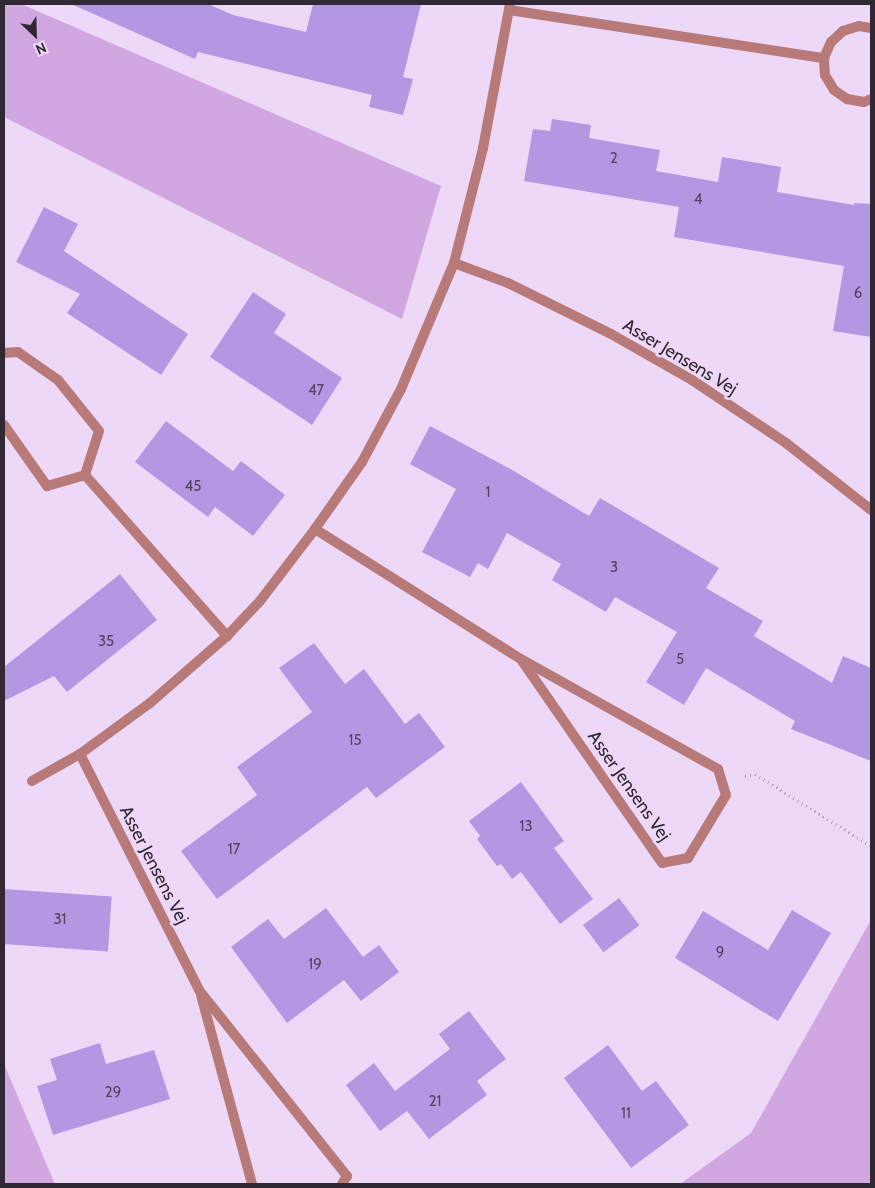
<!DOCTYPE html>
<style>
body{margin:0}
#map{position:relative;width:875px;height:1188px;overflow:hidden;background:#eed8f7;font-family:Cabin,sans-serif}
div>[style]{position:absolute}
.green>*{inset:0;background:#d1a7e2}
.building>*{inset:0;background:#b497e3;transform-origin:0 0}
.path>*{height:3px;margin-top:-1.5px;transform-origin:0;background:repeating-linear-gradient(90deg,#ac9bb3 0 1px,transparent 0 5px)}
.street>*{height:10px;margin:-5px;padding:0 5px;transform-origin:5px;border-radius:5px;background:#b87a78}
span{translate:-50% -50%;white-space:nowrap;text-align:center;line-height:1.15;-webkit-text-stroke:5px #eed8f7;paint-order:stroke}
.number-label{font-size:15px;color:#51445f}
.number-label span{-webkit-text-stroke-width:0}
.street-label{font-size:18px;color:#302833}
.frame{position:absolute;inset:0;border:5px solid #302833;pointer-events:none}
.north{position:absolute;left:10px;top:10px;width:50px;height:50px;-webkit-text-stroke:4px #eed8f7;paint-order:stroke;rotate:156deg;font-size:14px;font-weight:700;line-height:20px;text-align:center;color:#302833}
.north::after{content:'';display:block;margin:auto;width:18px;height:22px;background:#302833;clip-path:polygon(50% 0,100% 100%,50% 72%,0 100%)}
</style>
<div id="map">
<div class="green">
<i style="clip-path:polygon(4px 4px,21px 4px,441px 186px,402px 319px,4px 117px)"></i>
<i style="clip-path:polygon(871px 920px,871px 1184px,680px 1184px,751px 1133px)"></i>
<i style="clip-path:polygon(4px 1064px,55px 1184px,4px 1184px)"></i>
</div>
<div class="building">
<i style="clip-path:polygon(71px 4px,208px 4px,233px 15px,306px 32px,313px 4px,421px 4px,403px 77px,413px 79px,403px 115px,369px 107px,372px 95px,198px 52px,195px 59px)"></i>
<i style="clip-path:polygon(552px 119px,591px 125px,589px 138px,660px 150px,656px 171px,718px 182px,722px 157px,781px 167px,777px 192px,854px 205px,854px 203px,871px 204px,871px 337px,833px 331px,844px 266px,674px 237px,679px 207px,524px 181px,533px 129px,550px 131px)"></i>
<i style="clip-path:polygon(44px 207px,78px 224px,64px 251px,188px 334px,161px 375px,67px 313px,80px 294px,16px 262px)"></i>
<i style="clip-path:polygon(253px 292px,286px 314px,274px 333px,342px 378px,312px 425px,210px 357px)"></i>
<i style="clip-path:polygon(166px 421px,233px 471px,241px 461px,285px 495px,253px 536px,215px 507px,208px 517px,135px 462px)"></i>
<i style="clip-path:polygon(430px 426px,514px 471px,589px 516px,600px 498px,719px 568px,706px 588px,763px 621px,754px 636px,832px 683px,843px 656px,871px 668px,871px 761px,791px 729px,795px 721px,706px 668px,684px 705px,646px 682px,677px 632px,615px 597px,606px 612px,552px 580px,561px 564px,507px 533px,488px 569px,478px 563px,470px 577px,422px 552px,456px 489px,410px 464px)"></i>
<i style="clip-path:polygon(120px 574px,157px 620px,67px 692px,54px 676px,4px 701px,4px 667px)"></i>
<i style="clip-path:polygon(314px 643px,345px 684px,364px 669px,405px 724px,419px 713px,445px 747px,376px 798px,367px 787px,217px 899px,181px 851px,257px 795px,237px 767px,312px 712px,279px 668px)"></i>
<i style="clip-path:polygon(521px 782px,564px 841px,554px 848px,593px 899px,560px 924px,521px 872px,512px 879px,501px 864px,497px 866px,477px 839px,480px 836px,469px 821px)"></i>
<i style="left:4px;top:889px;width:108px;height:55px;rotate:4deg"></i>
<i style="left:619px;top:898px;width:34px;height:45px;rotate:53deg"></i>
<i style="clip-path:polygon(326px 908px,363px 957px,379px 945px,399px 972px,361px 1001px,344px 980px,287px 1023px,231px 947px,268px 919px,284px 939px)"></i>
<i style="clip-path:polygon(792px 910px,831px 933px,778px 1021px,675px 958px,703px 911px,768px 950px)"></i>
<i style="clip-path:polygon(469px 1011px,506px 1059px,477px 1081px,487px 1095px,429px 1139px,407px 1111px,380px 1131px,346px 1085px,374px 1063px,395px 1091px,450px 1049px,439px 1034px)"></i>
<i style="clip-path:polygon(100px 1043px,106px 1064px,154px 1050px,170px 1099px,53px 1135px,37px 1086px,57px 1080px,50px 1059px)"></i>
<i style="clip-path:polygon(608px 1045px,642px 1091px,656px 1081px,689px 1125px,631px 1168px,564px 1078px)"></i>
</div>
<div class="path">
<i style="left:745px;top:776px;width:10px;rotate:-11deg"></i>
<i style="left:755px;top:774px;width:137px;rotate:31.8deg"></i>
</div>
<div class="street">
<i style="left:509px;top:10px;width:319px;rotate:8.7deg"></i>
<i style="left:871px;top:28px;width:12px;rotate:-171deg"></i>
<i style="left:859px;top:26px;width:17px;rotate:163deg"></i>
<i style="left:843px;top:31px;width:16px;rotate:137deg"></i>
<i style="left:831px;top:42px;width:17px;rotate:114deg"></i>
<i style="left:824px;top:58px;width:17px;rotate:87deg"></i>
<i style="left:825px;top:75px;width:17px;rotate:59deg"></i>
<i style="left:834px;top:90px;width:16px;rotate:35deg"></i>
<i style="left:847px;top:99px;width:17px;rotate:10deg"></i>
<i style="left:864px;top:102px;width:8px;rotate:-23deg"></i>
<i style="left:454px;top:263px;width:58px;rotate:20.3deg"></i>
<i style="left:508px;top:283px;width:115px;rotate:26.3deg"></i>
<i style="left:611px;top:334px;width:93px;rotate:29.6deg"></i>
<i style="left:692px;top:380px;width:113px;rotate:33.8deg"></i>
<i style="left:786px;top:443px;width:108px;rotate:38.2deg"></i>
<i style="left:4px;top:353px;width:14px;rotate:-4deg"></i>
<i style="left:18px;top:352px;width:49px;rotate:35deg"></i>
<i style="left:58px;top:380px;width:65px;rotate:51.2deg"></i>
<i style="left:99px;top:431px;width:46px;rotate:107.7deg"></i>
<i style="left:4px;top:425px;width:75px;rotate:54.8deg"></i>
<i style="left:47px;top:486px;width:40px;rotate:-16deg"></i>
<i style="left:85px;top:475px;width:215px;rotate:48.6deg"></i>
<i style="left:315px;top:529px;width:244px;rotate:32.3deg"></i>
<i style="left:521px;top:659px;width:226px;rotate:29.2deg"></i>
<i style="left:718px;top:769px;width:27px;rotate:73deg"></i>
<i style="left:726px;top:795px;width:74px;rotate:121.1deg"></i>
<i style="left:688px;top:858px;width:26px;rotate:169deg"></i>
<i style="left:662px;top:863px;width:248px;rotate:-124.7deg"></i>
<i style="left:80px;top:754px;width:264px;rotate:63.2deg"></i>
<i style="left:199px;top:990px;width:238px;rotate:51.5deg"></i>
<i style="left:347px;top:1176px;width:9px;rotate:122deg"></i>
<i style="left:32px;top:781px;width:55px;rotate:-29.4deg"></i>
<i style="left:80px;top:754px;width:87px;rotate:-36.1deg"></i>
<i style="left:150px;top:703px;width:102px;rotate:-41deg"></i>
<i style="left:227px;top:636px;width:48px;rotate:-46.7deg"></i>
<i style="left:260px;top:601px;width:91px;rotate:-52.6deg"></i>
<i style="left:315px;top:529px;width:82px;rotate:-55deg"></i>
<i style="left:362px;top:462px;width:83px;rotate:-61.9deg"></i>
<i style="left:401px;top:389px;width:137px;rotate:-67.2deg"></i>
<i style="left:454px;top:263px;width:119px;rotate:-75.8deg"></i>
<i style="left:483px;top:148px;width:147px;rotate:-79.4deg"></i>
<i style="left:201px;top:995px;width:196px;rotate:74.9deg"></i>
</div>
<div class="number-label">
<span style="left:614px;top:159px">2</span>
<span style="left:698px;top:200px">4</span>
<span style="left:858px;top:294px">6</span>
<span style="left:316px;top:391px">47</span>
<span style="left:193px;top:487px">45</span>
<span style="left:488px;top:493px">1</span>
<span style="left:614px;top:568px">3</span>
<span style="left:106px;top:642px">35</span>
<span style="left:680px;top:660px">5</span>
<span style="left:355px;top:741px">15</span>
<span style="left:526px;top:827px">13</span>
<span style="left:234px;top:850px">17</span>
<span style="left:60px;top:920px">31</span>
<span style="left:720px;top:953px">9</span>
<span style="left:315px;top:965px">19</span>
<span style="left:113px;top:1093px">29</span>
<span style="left:435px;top:1102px">21</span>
<span style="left:626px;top:1114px">11</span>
</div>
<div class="street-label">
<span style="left:680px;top:357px;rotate:31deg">Asser Jensens Vej</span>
<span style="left:629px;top:786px;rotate:55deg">Asser Jensens Vej</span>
<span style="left:154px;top:865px;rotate:63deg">Asser Jensens Vej</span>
</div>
<div class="frame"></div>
<div class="north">N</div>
</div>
